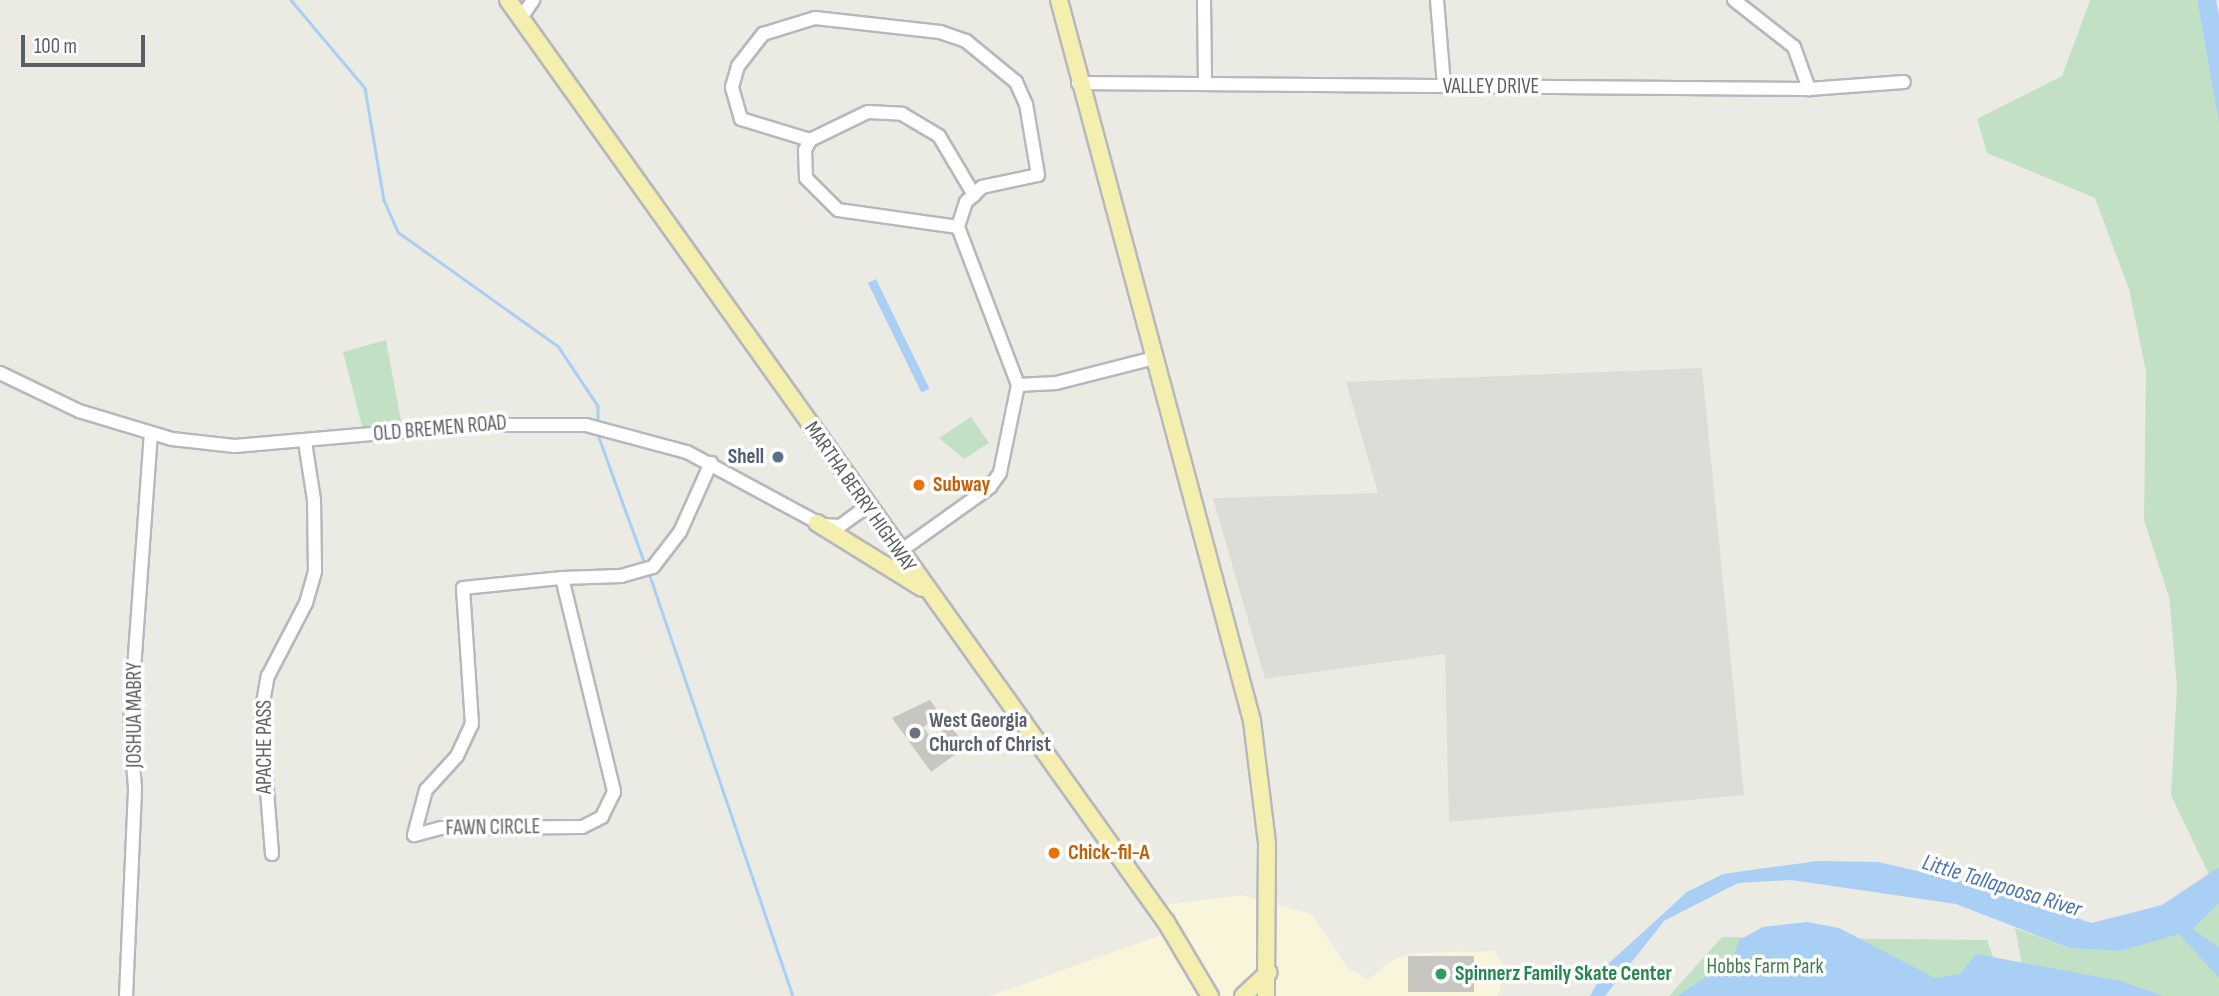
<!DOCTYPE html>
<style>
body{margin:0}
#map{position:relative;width:2219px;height:996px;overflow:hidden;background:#ecebe3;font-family:"Sofia Sans Condensed",sans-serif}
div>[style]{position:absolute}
.commercial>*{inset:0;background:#f9f5db}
.industrial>*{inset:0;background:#dedcd7}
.green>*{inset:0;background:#c2e1c4}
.water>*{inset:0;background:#aacff5;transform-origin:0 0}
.stream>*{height:2.5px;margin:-1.25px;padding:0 1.25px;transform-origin:1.25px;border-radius:1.25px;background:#aacff5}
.building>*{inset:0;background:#c8c6c0;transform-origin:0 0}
.roads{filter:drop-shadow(2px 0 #b5b8bc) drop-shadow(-2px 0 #b5b8bc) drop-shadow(0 2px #b5b8bc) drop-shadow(0 -2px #b5b8bc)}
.minor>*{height:12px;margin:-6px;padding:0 6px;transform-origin:6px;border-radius:6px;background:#fff}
.major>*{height:16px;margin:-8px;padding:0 8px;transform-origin:8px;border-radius:8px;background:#f5efaf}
.dots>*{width:19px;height:19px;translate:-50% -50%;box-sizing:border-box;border:4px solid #fff;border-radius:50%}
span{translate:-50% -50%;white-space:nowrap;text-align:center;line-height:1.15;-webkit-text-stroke:7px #fff;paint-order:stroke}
.street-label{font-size:21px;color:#5b5e62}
.service-label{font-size:21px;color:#4e5e75;font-weight:700}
.right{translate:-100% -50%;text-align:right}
.food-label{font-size:21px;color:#c56008;font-weight:700}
.left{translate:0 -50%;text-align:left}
.worship-label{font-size:21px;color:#5b616d;font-weight:700}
.park-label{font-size:21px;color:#3e7e46}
.leisure-label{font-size:21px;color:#27864d;font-weight:700}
.water-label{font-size:23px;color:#4d75ad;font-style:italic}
.scale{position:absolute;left:21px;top:35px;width:124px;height:32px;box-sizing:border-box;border:4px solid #5b5e62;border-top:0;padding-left:9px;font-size:21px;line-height:24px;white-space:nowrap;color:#5b5e62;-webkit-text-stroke:5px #fff;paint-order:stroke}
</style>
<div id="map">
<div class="commercial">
<i style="clip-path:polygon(1242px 895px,1311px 914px,1348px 968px,1368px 980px,1394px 959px,1416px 953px,1494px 951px,1502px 964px,1500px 990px,1497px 996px,990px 996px,1161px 935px,1142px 908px)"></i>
</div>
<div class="industrial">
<i style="clip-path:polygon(1702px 368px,1744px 795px,1449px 822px,1445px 654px,1265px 679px,1213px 498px,1378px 493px,1346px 382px)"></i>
</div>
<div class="green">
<i style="clip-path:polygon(2090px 0,2197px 0,2219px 124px,2219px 867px,2210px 877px,2171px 795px,2177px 686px,2169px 597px,2144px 520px,2146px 372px,2129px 289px,2095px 198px,1987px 153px,1977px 119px,2062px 76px)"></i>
<i style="clip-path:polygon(386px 340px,402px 426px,363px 430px,343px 352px)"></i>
<i style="clip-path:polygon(971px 417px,989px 443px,964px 459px,939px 438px)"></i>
<i style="clip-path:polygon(2219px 903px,2219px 996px,2028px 996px,2015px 928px,2069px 948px,2120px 951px,2192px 929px)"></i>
<i style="clip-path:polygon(1722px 937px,1987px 940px,2007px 996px,1669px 996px)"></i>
</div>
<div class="water">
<i style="clip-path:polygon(2197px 0,2216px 0,2219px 15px,2219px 124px)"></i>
<i style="left:876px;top:279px;width:122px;height:9px;rotate:64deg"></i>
<i style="clip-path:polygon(1817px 861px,1878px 862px,2001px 890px,2091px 923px,2162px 905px,2219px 867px,2219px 903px,2193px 929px,2219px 948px,2219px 978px,2179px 934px,2120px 951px,2069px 948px,1956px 904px,1791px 880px,1738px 883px,1664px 921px,1605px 996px,1590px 996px,1608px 964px,1687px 892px,1723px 874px)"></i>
<i style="clip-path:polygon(1807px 922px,1839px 928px,1935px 978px,1960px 974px,1976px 954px,2121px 981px,2163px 996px,1677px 996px,1732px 960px,1739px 940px,1763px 927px)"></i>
</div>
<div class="stream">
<i style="left:291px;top:0;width:115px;rotate:49.9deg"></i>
<i style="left:365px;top:88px;width:114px;rotate:80.4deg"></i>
<i style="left:384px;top:200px;width:35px;rotate:66deg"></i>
<i style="left:398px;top:232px;width:196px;rotate:35.5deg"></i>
<i style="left:558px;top:346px;width:72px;rotate:56.3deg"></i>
<i style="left:598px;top:406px;width:14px;rotate:90deg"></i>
<i style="left:597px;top:432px;width:140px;rotate:70deg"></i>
<i style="left:649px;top:573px;width:447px;rotate:71.2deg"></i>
</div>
<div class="building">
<i style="clip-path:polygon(930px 700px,940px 714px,923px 727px,932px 739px,950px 725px,966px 747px,931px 772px,892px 718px)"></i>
<i style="left:1408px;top:956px;width:66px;height:36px"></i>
</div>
<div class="roads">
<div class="minor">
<i style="left:1204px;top:0;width:84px;rotate:89.3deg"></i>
<i style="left:1437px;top:0;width:86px;rotate:85.3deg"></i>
<i style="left:1734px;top:0;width:76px;rotate:38.1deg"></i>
<i style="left:1794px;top:47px;width:45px;rotate:70.3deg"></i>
<i style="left:521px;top:18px;width:22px;rotate:-56deg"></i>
<i style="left:1078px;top:83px;width:731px;rotate:0.47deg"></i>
<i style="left:1809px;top:89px;width:95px;rotate:-4.2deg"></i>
<i style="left:810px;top:140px;width:72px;rotate:-163.1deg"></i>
<i style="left:741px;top:119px;width:33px;rotate:-106deg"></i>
<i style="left:732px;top:87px;width:22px;rotate:-74deg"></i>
<i style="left:738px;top:66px;width:41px;rotate:-52deg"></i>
<i style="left:763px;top:34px;width:54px;rotate:-17.1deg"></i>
<i style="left:815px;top:18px;width:126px;rotate:6.4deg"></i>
<i style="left:940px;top:32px;width:28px;rotate:19deg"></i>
<i style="left:966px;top:41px;width:65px;rotate:39.4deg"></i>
<i style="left:1016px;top:82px;width:24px;rotate:66deg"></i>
<i style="left:1026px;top:104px;width:72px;rotate:80.4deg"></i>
<i style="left:1038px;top:175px;width:57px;rotate:167.9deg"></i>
<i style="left:982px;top:187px;width:22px;rotate:137deg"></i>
<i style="left:966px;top:202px;width:26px;rotate:108deg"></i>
<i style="left:958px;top:227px;width:169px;rotate:69.2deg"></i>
<i style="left:1018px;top:385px;width:90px;rotate:101.6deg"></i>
<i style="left:1000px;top:473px;width:17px;rotate:126deg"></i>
<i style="left:990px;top:487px;width:112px;rotate:144.5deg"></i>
<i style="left:958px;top:227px;width:121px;rotate:-171.9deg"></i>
<i style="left:838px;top:210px;width:45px;rotate:-135deg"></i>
<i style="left:806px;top:178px;width:28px;rotate:-92deg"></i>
<i style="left:805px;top:150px;width:11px;rotate:-63deg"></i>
<i style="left:810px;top:140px;width:64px;rotate:-25.8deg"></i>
<i style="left:868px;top:112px;width:34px;rotate:3deg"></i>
<i style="left:902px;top:114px;width:43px;rotate:30.7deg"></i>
<i style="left:939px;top:136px;width:69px;rotate:59.3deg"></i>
<i style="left:0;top:373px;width:88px;rotate:25.7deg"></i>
<i style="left:79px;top:411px;width:97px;rotate:16.8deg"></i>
<i style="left:172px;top:439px;width:63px;rotate:6.3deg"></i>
<i style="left:235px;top:446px;width:240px;rotate:-5deg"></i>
<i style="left:474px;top:425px;width:112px"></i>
<i style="left:586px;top:425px;width:105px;rotate:15deg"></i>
<i style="left:687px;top:452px;width:153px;rotate:28.4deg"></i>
<i style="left:822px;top:525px;width:18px;rotate:3deg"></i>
<i style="left:840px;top:526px;width:32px;rotate:-36deg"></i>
<i style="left:1018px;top:385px;width:38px;rotate:-3deg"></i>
<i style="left:1056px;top:383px;width:101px;rotate:-14.3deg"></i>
<i style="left:562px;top:578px;width:220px;rotate:76.3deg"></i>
<i style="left:614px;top:792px;width:28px;rotate:116deg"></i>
<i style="left:602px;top:817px;width:22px;rotate:153deg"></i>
<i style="left:582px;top:827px;width:141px;rotate:179.6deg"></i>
<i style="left:441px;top:828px;width:28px;rotate:165deg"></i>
<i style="left:414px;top:835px;width:47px;rotate:-75.1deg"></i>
<i style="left:426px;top:790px;width:46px;rotate:-47.6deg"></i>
<i style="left:457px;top:756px;width:35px;rotate:-65deg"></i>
<i style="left:472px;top:724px;width:136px;rotate:-93.8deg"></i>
<i style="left:463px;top:588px;width:100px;rotate:-5.8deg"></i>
<i style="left:562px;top:578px;width:59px;rotate:-1.9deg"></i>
<i style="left:621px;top:576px;width:33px;rotate:-16deg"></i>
<i style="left:653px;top:567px;width:44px;rotate:-52.4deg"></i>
<i style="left:680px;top:532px;width:76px;rotate:-65.8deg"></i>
<i style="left:272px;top:854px;width:140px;rotate:-94.5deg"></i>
<i style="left:261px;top:714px;width:39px;rotate:-80deg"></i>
<i style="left:268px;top:676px;width:82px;rotate:-62.5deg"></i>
<i style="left:306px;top:603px;width:33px;rotate:-74deg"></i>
<i style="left:315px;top:571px;width:71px;rotate:-90.8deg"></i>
<i style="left:314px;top:500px;width:59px;rotate:-98.8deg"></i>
<i style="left:126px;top:996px;width:208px;rotate:-87.5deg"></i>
<i style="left:135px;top:788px;width:63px;rotate:-94.5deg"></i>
<i style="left:130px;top:725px;width:291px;rotate:-85.9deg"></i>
</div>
<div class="major">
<i style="left:508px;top:0;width:1133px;rotate:54.49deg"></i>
<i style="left:1166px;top:922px;width:86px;rotate:59.3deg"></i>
<i style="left:1059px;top:0;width:746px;rotate:75.01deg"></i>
<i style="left:1252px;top:721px;width:123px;rotate:83deg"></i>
<i style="left:1267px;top:843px;width:153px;rotate:90.4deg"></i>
<i style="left:817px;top:523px;width:123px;rotate:31.8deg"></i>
<i style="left:1243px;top:996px;width:35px;rotate:-43deg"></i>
</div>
</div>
<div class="dots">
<i style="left:778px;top:457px;background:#5c6f8a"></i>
<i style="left:919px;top:485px;background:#e8710a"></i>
<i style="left:915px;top:733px;background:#6b7280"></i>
<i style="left:1054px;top:853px;background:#e8710a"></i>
<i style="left:1441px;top:974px;background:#2e9e5b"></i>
</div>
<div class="street-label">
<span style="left:1491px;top:87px">VALLEY DRIVE</span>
<span style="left:440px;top:429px;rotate:-5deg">OLD BREMEN ROAD</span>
<span style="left:860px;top:497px;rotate:55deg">MARTHA BERRY HIGHWAY</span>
<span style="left:135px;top:715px;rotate:-90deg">JOSHUA MABRY</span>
<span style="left:265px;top:747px;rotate:-90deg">APACHE PASS</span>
<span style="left:493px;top:828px;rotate:-1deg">FAWN CIRCLE</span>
</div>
<div class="service-label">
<span class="right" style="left:764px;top:457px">Shell</span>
</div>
<div class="food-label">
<span class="left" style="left:933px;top:485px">Subway</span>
<span class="left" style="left:1068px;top:853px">Chick-fil-A</span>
</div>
<div class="worship-label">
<span class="left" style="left:929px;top:733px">West Georgia<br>Church of Christ</span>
</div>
<div class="park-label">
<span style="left:1765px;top:967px">Hobbs Farm Park</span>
</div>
<div class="leisure-label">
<span class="left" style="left:1455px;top:974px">Spinnerz Family Skate Center</span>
</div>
<div class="water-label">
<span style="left:2002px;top:886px;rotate:17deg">Little Tallapoosa River</span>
</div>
<div class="scale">100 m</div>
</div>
